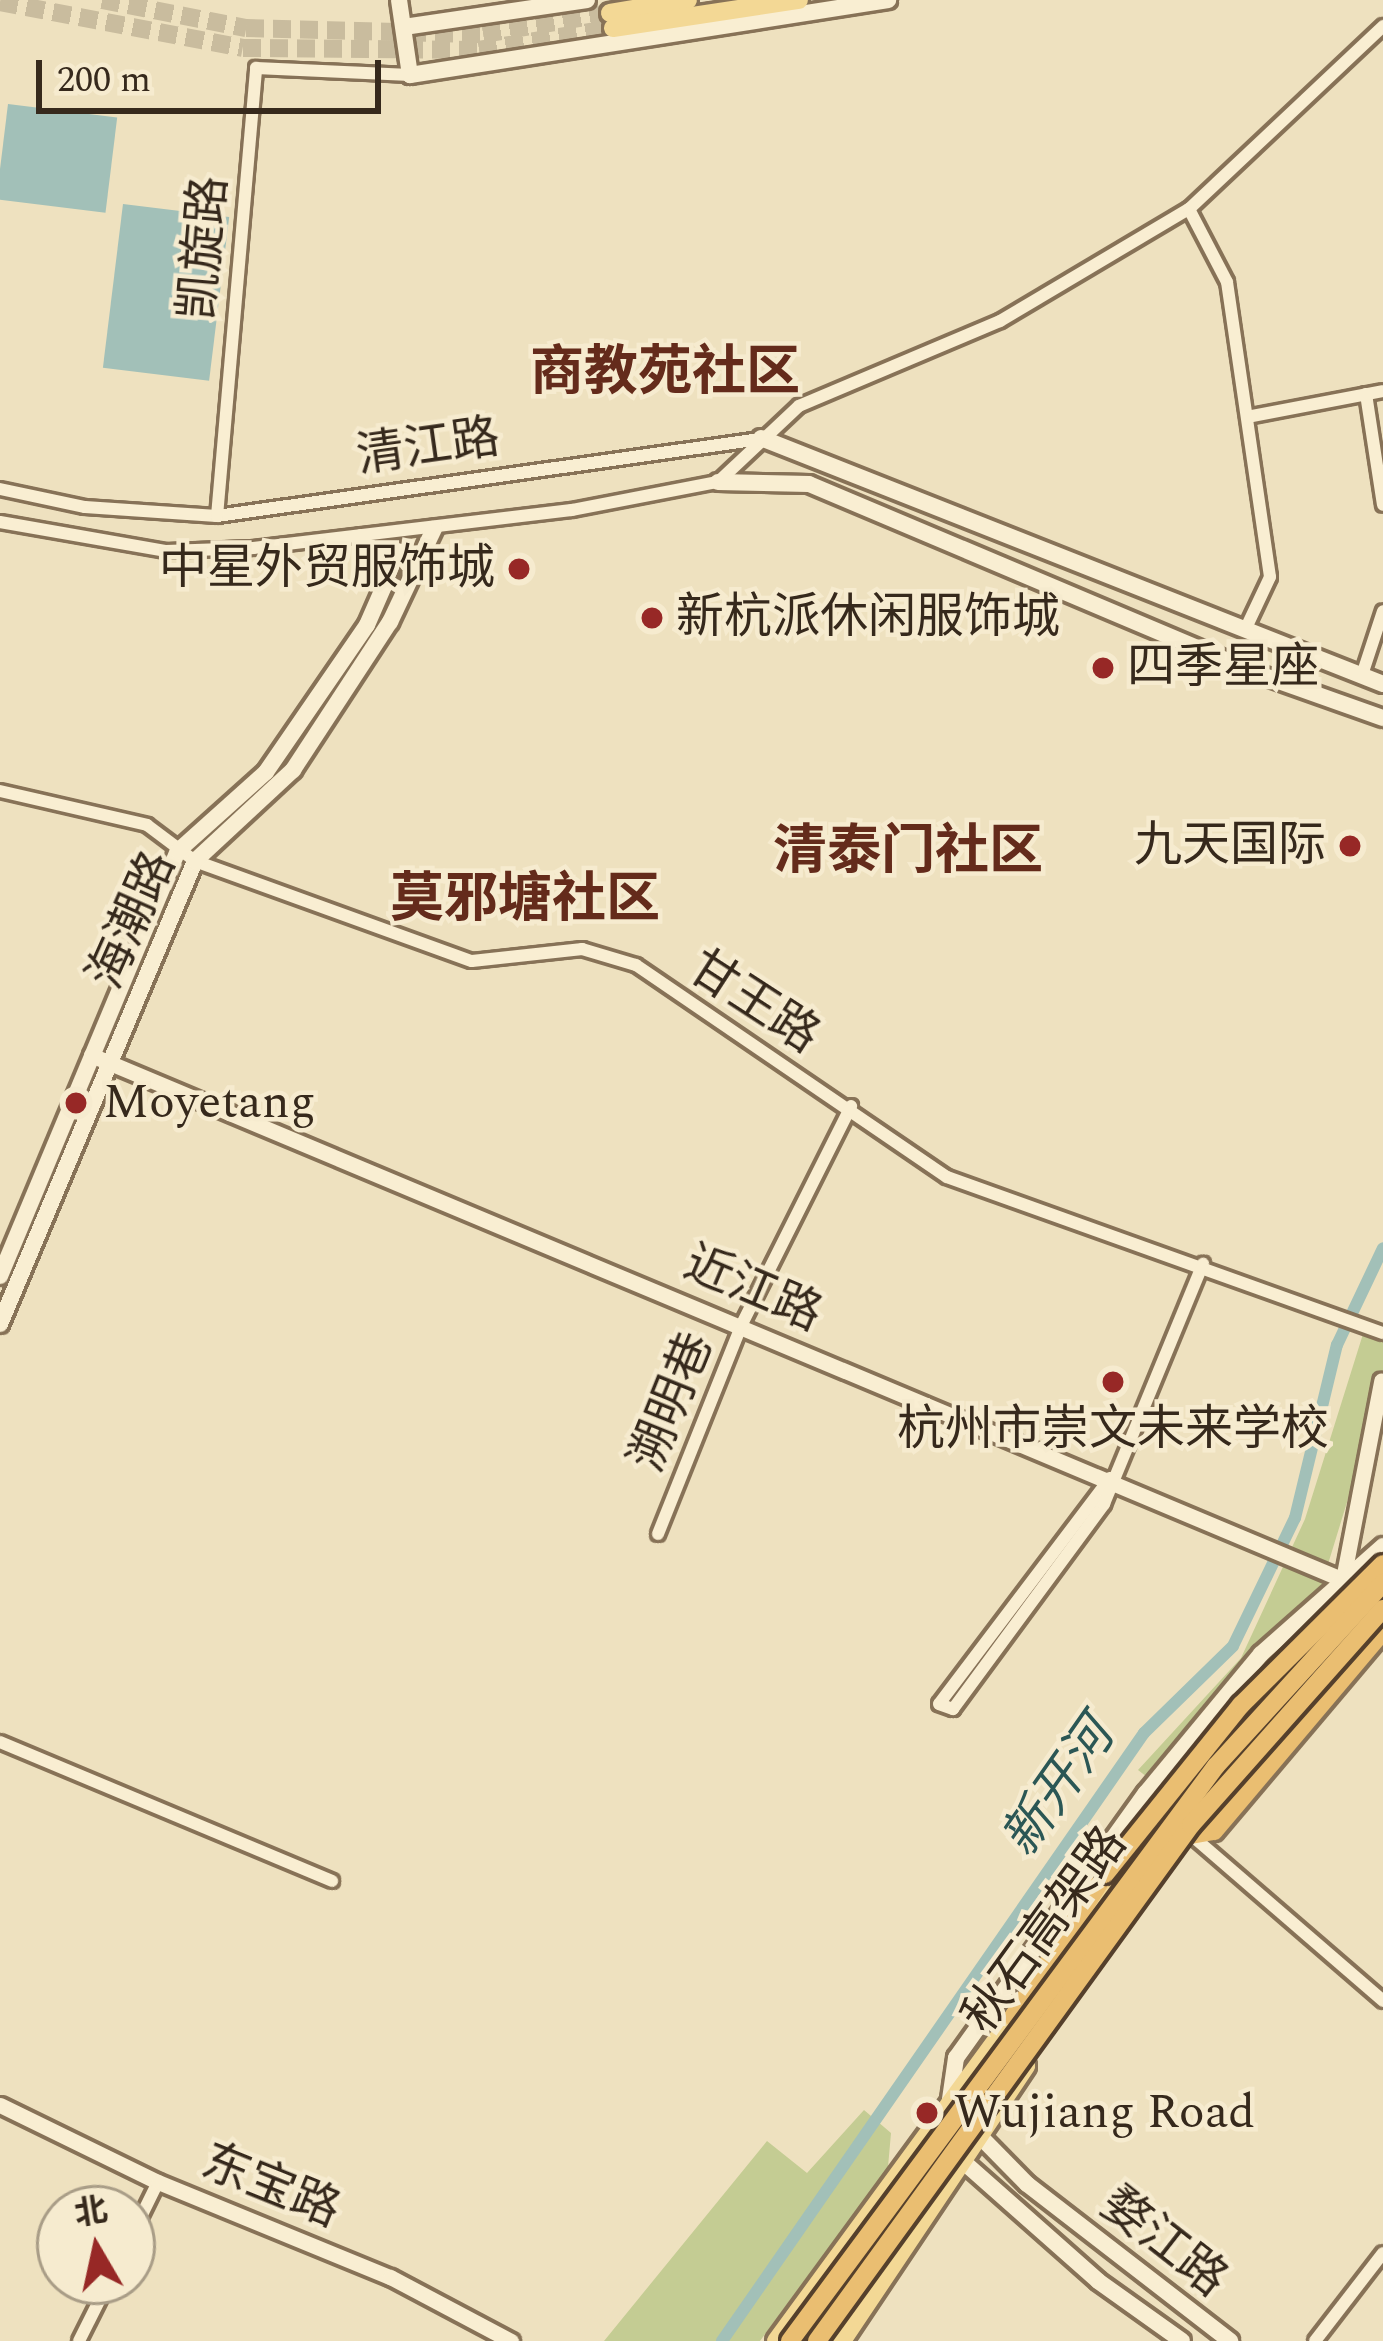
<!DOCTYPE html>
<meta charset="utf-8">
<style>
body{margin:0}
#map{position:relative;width:1383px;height:2341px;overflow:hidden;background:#eee1bf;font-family:Spectral,"Noto Sans SC",serif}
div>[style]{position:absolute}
.green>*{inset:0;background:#c4cc93}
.water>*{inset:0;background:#a2c0b8;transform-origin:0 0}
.canal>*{height:12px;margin:-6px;padding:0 6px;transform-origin:6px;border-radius:6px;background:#a2c0b8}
.primary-tunnel>*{height:18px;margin-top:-9px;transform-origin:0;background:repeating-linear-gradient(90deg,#c9bc9e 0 18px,transparent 0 27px)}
.roads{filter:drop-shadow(3px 0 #877257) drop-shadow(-3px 0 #877257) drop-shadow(0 3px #877257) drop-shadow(0 -3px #877257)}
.minor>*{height:12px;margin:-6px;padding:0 6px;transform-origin:6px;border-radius:6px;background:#f9eed2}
.tertiary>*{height:15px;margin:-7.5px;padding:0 7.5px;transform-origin:7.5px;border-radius:7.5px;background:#f9eed2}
.secondary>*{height:16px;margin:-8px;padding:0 8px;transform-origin:8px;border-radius:8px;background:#f9eed2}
.primary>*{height:18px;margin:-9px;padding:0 9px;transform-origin:9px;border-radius:9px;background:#f3d895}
.trunk>*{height:18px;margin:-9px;padding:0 9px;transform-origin:9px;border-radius:9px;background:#eabe71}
.bridges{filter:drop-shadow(3px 0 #55402c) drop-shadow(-3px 0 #55402c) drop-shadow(0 3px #55402c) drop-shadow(0 -3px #55402c)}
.trunk-bridge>*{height:18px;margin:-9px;padding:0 9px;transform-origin:9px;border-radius:9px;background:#eabe71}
.dots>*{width:33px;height:33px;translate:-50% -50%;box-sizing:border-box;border:6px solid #f6ebcf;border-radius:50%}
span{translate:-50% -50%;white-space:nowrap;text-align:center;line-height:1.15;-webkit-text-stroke:9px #f6ebcf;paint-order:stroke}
.street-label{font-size:48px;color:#36291c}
.poi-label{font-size:48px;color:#36291c}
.right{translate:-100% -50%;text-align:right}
.left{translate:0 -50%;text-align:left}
.water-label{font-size:51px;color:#2b5755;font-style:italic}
.quarter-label{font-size:54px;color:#642b1b;font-weight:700}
.north{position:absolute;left:36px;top:2185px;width:120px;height:120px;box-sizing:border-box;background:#f6ebcf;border:3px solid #a99d87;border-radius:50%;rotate:351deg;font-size:33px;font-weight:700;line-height:48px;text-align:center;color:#36291c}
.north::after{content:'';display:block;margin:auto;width:42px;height:54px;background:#972826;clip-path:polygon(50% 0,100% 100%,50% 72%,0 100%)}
.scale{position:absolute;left:36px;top:60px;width:345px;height:54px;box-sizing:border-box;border:6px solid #36291c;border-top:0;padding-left:15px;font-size:36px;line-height:42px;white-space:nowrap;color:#36291c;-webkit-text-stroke:9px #f6ebcf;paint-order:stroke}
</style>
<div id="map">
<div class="green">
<i style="clip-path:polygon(1363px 1334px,1383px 1342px,1383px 1385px,1305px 1639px,1178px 1801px,1138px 1770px,1241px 1658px,1305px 1519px)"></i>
<i style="clip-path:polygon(864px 2110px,891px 2133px,888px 2167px,760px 2341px,604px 2341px,767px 2141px,807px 2173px)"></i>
</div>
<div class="water">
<i style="left:8px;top:104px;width:110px;height:96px;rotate:7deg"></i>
<i style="left:123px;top:204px;width:107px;height:165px;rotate:7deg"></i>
</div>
<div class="canal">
<i style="left:722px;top:2341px;width:740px;rotate:-55.24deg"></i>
<i style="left:1144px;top:1733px;width:124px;rotate:-44.3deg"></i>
<i style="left:1233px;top:1646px;width:142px;rotate:-64.2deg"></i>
<i style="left:1295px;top:1518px;width:178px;rotate:-76.4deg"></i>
<i style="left:1337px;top:1345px;width:107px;rotate:-64.6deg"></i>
</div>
<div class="primary-tunnel">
<i style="left:102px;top:0;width:147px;rotate:11deg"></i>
<i style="left:246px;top:28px;width:237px;rotate:1.5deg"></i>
<i style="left:483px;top:34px;width:129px;rotate:-9.4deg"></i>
<i style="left:0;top:2px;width:247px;rotate:10.7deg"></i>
<i style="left:243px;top:48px;width:236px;rotate:0.5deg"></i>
<i style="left:479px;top:50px;width:136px;rotate:-9.3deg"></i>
</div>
<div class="roads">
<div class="minor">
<i style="left:1189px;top:209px;width:82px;rotate:62.5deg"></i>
<i style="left:1227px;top:282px;width:298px;rotate:81.7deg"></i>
<i style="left:1270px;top:577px;width:56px;rotate:115.2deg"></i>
<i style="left:1366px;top:394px;width:112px;rotate:81.3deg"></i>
<i style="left:1247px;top:417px;width:138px;rotate:-10.8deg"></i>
<i style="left:0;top:489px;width:87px;rotate:12deg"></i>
<i style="left:85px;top:507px;width:132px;rotate:3.9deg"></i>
<i style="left:217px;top:516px;width:548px;rotate:-8.07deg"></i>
<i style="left:217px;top:516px;width:450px;rotate:-85deg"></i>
<i style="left:256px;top:68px;width:154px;rotate:2.6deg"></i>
<i style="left:0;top:522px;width:169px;rotate:9.9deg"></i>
<i style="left:166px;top:551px;width:87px;rotate:-2deg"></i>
<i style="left:253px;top:548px;width:321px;rotate:-6.8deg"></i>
<i style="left:572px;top:510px;width:149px;rotate:-10.9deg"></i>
<i style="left:718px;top:482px;width:111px;rotate:-43.2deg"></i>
<i style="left:799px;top:406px;width:218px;rotate:-22.9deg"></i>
<i style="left:1000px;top:321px;width:220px;rotate:-30.7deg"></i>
<i style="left:1189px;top:209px;width:267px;rotate:-43.3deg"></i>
<i style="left:1362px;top:675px;width:67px;rotate:-71.8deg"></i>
<i style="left:0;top:791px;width:151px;rotate:13deg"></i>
<i style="left:147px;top:825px;width:60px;rotate:36.9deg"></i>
<i style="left:195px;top:861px;width:294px;rotate:19.9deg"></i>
<i style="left:472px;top:961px;width:111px;rotate:-6.2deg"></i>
<i style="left:582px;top:949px;width:56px;rotate:16.5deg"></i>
<i style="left:636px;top:965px;width:376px;rotate:34.3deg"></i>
<i style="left:947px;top:1177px;width:463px;rotate:19.7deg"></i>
<i style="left:1110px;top:1478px;width:283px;rotate:127.1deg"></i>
<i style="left:939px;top:1704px;width:15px;rotate:20deg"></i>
<i style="left:953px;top:1709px;width:255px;rotate:-53.6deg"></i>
<i style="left:1104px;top:1504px;width:260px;rotate:-67.6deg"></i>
<i style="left:658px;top:1534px;width:224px;rotate:-68.2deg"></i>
<i style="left:741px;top:1326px;width:246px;rotate:-63.4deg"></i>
<i style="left:0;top:1742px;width:360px;rotate:22.7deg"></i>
<i style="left:1191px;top:1835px;width:254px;rotate:40.8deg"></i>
<i style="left:132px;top:2235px;width:59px;rotate:-63.9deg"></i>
<i style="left:79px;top:2341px;width:67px;rotate:-63.4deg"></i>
<i style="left:1315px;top:2341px;width:111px;rotate:-52.3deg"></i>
</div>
<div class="tertiary">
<i style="left:91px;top:1055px;width:1368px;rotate:22.74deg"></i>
<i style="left:1344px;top:1574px;width:197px;rotate:-79.1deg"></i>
<i style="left:0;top:2105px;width:176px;rotate:26deg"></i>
<i style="left:158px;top:2182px;width:251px;rotate:22.3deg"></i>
<i style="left:390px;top:2277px;width:137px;rotate:27.9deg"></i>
</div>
<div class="secondary">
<i style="left:399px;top:0;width:76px;rotate:81.7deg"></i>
<i style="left:410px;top:75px;width:484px;rotate:-8.9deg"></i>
<i style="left:404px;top:27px;width:185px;rotate:-8.4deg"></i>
<i style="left:761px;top:438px;width:669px;rotate:21.58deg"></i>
<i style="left:718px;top:482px;width:91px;rotate:1.3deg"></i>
<i style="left:809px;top:484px;width:482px;rotate:22.9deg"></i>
<i style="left:1253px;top:672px;width:138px;rotate:19.5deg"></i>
<i style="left:385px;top:582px;width:33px;rotate:-69deg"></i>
<i style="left:397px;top:551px;width:22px;rotate:13deg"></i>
<i style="left:0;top:1276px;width:461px;rotate:-67.3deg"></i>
<i style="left:178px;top:851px;width:118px;rotate:-41.9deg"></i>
<i style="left:266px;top:772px;width:178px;rotate:-55.5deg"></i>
<i style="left:367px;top:625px;width:43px;rotate:-66.4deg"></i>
<i style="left:384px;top:586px;width:54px;rotate:-115.1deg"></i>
<i style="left:0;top:1324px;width:502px;rotate:-67.16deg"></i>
<i style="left:195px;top:861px;width:134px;rotate:-42.9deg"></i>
<i style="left:293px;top:770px;width:177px;rotate:-56.8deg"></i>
<i style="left:390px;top:622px;width:103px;rotate:-64.7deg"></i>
<i style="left:949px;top:2106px;width:49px;rotate:-81.7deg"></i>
<i style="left:956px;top:2058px;width:326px;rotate:-54.4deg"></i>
<i style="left:1146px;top:1793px;width:180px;rotate:-50.4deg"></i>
<i style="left:1261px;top:1654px;width:163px;rotate:-41.5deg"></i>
<i style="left:972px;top:2128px;width:78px;rotate:45.5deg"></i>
<i style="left:1027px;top:2184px;width:257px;rotate:37.7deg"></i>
<i style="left:932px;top:2134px;width:222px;rotate:41.5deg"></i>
<i style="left:1098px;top:2281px;width:103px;rotate:35.5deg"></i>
</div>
<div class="primary">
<i style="left:610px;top:13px;width:79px;rotate:-9.5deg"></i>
<i style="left:613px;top:28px;width:188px;rotate:-8.6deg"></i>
<i style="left:1077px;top:1931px;width:195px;rotate:-52.7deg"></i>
<i style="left:776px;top:2341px;width:415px;rotate:-53.8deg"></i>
<i style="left:842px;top:2341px;width:331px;rotate:-56.2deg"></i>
</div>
<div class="trunk">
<i style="left:1191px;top:1835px;width:23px;rotate:-10deg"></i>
<i style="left:1214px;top:1831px;width:262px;rotate:-49.8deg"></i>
<i style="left:1013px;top:2017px;width:170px;rotate:-57.2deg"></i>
</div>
</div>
<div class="bridges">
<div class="trunk-bridge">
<i style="left:1105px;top:1874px;width:217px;rotate:-51.2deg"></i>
<i style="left:1241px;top:1705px;width:200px;rotate:-44.8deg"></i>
<i style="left:790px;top:2341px;width:716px;rotate:-53.47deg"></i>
<i style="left:1216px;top:1766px;width:248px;rotate:-47.6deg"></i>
<i style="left:817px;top:2341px;width:637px;rotate:-54.07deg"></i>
<i style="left:1191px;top:1825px;width:289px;rotate:-48.4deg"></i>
</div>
</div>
<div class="dots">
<i style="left:519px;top:569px;background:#972826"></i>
<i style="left:652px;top:618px;background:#972826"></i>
<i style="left:1103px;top:668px;background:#972826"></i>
<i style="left:1350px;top:846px;background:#972826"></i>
<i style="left:76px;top:1103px;background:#972826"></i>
<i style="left:1113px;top:1382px;background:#972826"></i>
<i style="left:927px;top:2113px;background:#972826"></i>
</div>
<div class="street-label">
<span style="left:204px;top:248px;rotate:-85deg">凯旋路</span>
<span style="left:428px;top:447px;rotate:-8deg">清江路</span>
<span style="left:132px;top:920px;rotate:-66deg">海潮路</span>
<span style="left:754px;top:1002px;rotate:33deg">甘王路</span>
<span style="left:753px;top:1289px;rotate:23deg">近江路</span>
<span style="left:672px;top:1402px;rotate:-68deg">溯明巷</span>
<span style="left:1045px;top:1930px;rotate:-54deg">秋石高架路</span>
<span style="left:271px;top:2186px;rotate:22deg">东宝路</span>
<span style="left:1164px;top:2242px;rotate:38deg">婺江路</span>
</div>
<div class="poi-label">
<span class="right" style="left:495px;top:569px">中星外贸服饰城</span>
<span class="left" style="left:676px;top:618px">新杭派休闲服饰城</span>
<span class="left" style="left:1127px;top:668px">四季星座</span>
<span class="right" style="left:1326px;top:846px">九天国际</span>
<span class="left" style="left:103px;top:1103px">Moyetang</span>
<span style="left:1113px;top:1430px">杭州市崇文未来学校</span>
<span class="left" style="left:954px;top:2113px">Wujiang Road</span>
</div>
<div class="water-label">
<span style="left:1059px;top:1788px;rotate:-55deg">新开河</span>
</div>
<div class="quarter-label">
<span style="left:665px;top:373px">商教苑社区</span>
<span style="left:908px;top:852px">清泰门社区</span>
<span style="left:525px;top:900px">莫邪塘社区</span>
</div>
<div class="north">北</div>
<div class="scale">200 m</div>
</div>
